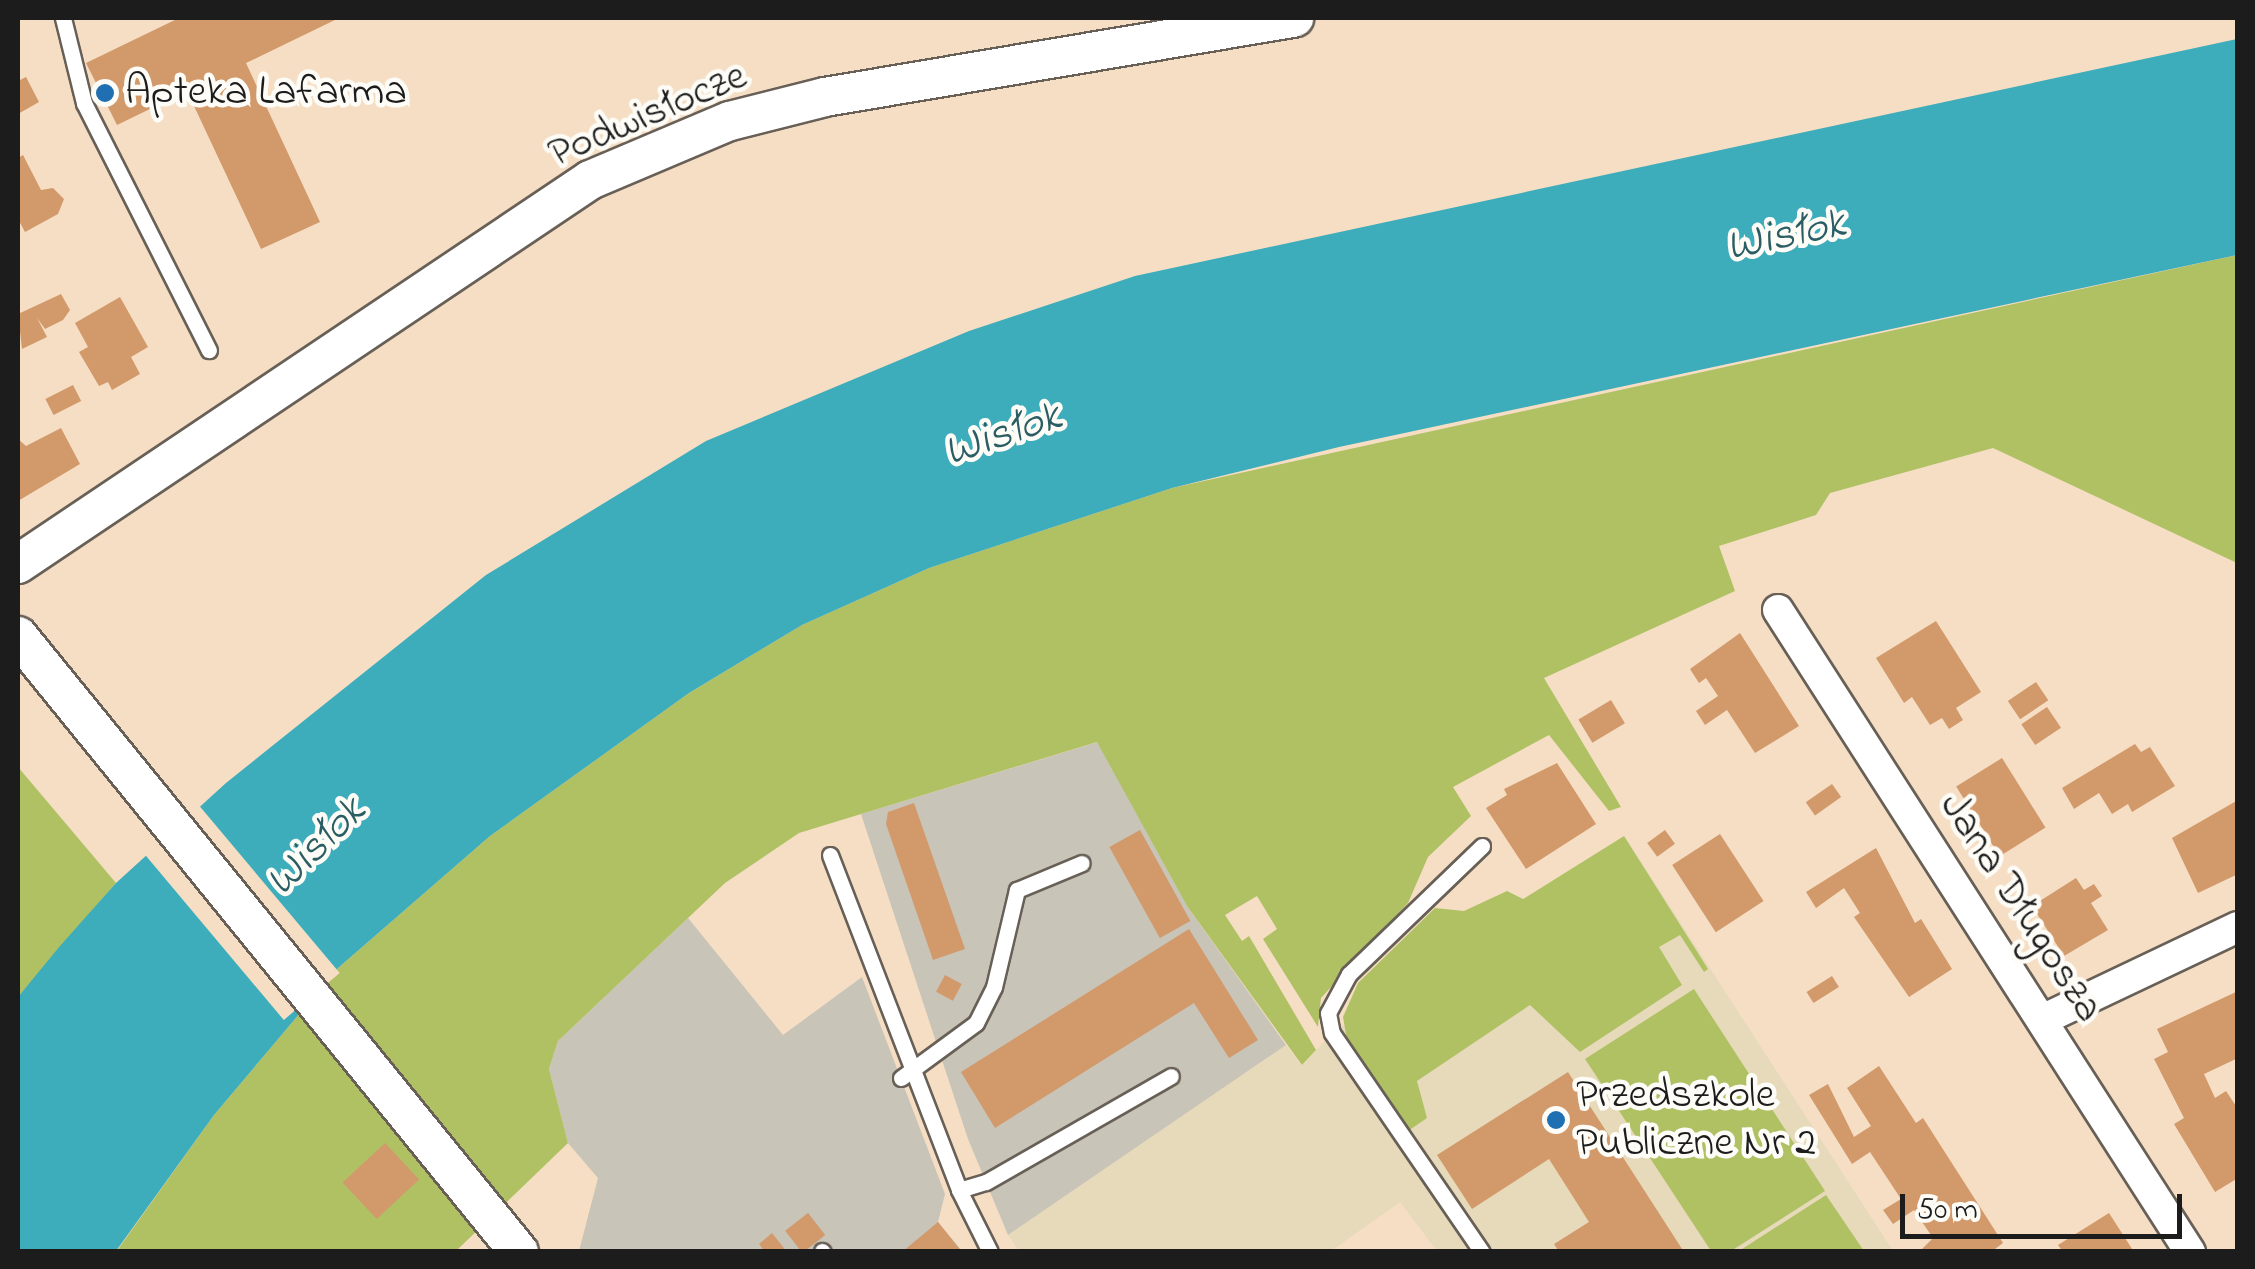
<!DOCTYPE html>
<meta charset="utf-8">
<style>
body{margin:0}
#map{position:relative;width:2255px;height:1269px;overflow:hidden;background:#f5dec4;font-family:"Indie Flower",sans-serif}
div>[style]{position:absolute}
.built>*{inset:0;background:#e6daba}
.industrial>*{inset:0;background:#c8c4b8}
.green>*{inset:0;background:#b0c164}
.water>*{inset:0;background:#3dacbb}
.pier>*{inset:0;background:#f5dec4;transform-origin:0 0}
.building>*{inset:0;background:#d2996b;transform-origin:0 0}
.roads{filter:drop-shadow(2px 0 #686057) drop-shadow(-2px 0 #686057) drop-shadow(0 2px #686057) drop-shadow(0 -2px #686057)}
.service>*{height:15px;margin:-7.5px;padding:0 7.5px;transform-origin:7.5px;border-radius:7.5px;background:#fff}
.minor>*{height:30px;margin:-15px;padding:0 15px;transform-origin:15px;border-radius:15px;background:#fff}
.tertiary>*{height:38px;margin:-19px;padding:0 19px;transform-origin:19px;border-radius:19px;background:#fff}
.dots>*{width:28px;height:28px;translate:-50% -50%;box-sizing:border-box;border:5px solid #fdfcf7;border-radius:50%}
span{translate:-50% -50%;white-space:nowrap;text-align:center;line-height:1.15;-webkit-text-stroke:9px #fdfcf7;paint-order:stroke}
.poi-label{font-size:42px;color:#1c1c1c}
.left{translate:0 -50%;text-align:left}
.street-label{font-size:42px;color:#1c1c1c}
.water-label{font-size:45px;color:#2b5d64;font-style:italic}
.frame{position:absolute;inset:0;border:20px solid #1c1c1c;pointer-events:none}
.scale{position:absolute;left:1900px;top:1194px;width:282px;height:45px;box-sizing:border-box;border:5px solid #1c1c1c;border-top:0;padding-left:12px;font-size:30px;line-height:35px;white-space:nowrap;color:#1c1c1c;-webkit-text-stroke:8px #fdfcf7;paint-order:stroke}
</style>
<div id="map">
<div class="built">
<i style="clip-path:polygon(1625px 837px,1893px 1251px,1437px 1251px,1400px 1202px,1331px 1251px,1020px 1252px,1008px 1235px,1286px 1045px,1302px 1066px,1332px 1033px)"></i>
</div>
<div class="industrial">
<i style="clip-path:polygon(1098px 742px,1187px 906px,1286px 1045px,1008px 1235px,968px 1139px,861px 814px)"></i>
<i style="clip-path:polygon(688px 918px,783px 1035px,862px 977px,945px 1194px,938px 1222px,962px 1251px,579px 1251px,598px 1178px,568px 1143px,549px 1069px,558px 1041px)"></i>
</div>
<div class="green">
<i style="clip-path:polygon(2237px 255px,2237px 563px,1993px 448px,1830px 493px,1816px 515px,1719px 546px,1735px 591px,1544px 678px,1621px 807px,1609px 811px,1549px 735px,1453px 787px,1471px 816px,1428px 857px,1408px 903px,1321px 998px,1318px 1027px,1263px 939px,1277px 929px,1257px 896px,1225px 915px,1242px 941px,1249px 936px,1316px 1050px,1302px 1065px,1187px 906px,1097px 742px,799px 833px,725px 883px,558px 1041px,549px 1069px,568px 1143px,456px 1251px,116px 1252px,214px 1115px,338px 968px,490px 836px,689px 693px,802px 625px,929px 568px,1172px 488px)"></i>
<i style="clip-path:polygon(18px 767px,116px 883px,18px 997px)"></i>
<i style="clip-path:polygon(1624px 836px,1708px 969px,1704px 972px,1680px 935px,1659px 947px,1682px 985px,1580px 1052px,1530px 1005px,1417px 1081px,1427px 1118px,1408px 1131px,1348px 1046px,1343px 1017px,1358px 983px,1435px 908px,1464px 911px,1507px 891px,1523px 899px)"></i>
<i style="clip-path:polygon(1694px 989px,1825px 1191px,1731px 1251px,1711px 1251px,1585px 1059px)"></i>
<i style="clip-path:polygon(1826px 1195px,1864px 1251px,1739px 1251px)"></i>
</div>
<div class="water">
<i style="clip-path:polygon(2237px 39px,2237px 255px,1339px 447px,1172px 488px,929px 568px,802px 625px,689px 693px,490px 836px,338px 968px,214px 1115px,116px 1251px,18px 1252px,18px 997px,60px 946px,116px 883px,226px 783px,486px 575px,706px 441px,969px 331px,1135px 276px)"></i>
</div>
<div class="pier">
<i style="left:197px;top:803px;width:222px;height:73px;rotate:50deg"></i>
</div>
<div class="building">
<i style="clip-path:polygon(179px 18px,339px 18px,246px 63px,320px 222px,261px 249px,187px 91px,117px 125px,86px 63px)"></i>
<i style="clip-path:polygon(26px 77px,39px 102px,18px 114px,18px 81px)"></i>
<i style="clip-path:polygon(23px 155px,41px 190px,53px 188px,64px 199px,58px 214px,25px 232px,18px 219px,18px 158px)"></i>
<i style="clip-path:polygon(61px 294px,70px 310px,63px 320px,45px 329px,37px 318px,47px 337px,22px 349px,18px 314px)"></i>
<i style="clip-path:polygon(120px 297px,148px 347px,131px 357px,140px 374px,112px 390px,108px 382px,99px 386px,79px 352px,88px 347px,75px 323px)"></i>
<i style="left:73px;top:385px;width:18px;height:31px;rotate:63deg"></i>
<i style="clip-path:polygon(61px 428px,80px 464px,18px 501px,18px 439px,26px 446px)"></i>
<i style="clip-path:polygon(1936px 621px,1981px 692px,1956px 708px,1963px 720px,1949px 729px,1942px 718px,1930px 725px,1912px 697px,1904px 703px,1876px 658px)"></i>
<i style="clip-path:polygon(1740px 633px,1799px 726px,1755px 753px,1727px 710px,1705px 725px,1696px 711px,1718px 696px,1706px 678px,1699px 683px,1690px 669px)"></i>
<i style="left:2036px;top:682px;width:22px;height:34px;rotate:56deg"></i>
<i style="left:1611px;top:700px;width:27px;height:38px;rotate:59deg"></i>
<i style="left:2047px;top:707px;width:25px;height:31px;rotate:56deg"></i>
<i style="clip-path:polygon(2135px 744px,2141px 752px,2150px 747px,2175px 786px,2132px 812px,2128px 804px,2112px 814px,2099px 793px,2074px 809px,2062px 788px)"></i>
<i style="left:2002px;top:758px;width:82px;height:54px;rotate:58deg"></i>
<i style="clip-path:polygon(1557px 763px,1596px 824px,1526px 869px,1486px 808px,1507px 795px,1504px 789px)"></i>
<i style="left:1832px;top:784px;width:16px;height:32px;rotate:55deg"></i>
<i style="clip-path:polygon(2238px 800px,2238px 874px,2198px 893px,2172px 838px)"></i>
<i style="clip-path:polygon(914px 803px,965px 949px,933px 960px,886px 824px,888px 812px)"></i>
<i style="left:1140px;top:830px;width:104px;height:35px;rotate:61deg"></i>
<i style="left:1665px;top:830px;width:17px;height:22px;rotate:54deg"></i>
<i style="left:1720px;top:834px;width:80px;height:57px;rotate:57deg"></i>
<i style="clip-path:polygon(1876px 848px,1915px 923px,1921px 919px,1952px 969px,1909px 997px,1854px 917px,1860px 913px,1844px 888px,1816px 908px,1806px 892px)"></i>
<i style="clip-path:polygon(2076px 878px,2084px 890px,2094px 884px,2102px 896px,2091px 903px,2108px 930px,2064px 956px,2032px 906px)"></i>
<i style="clip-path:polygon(1189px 929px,1258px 1040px,1229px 1058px,1194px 1003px,995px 1128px,961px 1072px)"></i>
<i style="left:945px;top:975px;width:19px;height:19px;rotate:28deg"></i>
<i style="left:1832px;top:976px;width:13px;height:30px;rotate:58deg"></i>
<i style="clip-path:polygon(2238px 991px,2238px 1058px,2204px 1074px,2215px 1098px,2226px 1091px,2238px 1109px,2238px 1178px,2215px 1192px,2174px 1124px,2184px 1118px,2154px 1059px,2168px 1052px,2157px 1029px)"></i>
<i style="clip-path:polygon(1879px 1066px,1916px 1123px,1923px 1118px,2003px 1243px,1991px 1252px,1919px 1252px,1933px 1238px,1914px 1210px,1893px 1224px,1883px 1210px,1901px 1199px,1870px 1152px,1852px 1164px,1809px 1095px,1828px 1084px,1854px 1137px,1871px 1126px,1847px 1088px)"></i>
<i style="clip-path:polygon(1568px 1072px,1684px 1252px,1559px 1252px,1554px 1244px,1589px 1222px,1549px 1159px,1472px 1209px,1437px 1155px)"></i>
<i style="left:385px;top:1143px;width:50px;height:58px;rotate:47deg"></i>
<i style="left:808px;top:1213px;width:28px;height:29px;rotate:52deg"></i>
<i style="clip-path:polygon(2109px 1213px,2134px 1252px,2063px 1252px,2058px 1245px)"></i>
<i style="clip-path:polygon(938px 1222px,962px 1252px,902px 1252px)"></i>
<i style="clip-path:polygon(772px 1233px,787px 1252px,765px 1252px,759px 1244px)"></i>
</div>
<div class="roads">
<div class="service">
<i style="left:63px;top:18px;width:88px;rotate:76.1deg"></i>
<i style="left:84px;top:103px;width:277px;rotate:63.2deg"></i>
<i style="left:1482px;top:846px;width:185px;rotate:136.1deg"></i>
<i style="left:1349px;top:974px;width:44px;rotate:118.3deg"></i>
<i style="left:1328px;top:1013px;width:20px;rotate:79deg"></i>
<i style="left:1332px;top:1033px;width:265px;rotate:55.6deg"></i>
<i style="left:830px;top:855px;width:359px;rotate:68.9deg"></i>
<i style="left:959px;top:1190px;width:69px;rotate:63.4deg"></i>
<i style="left:901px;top:1078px;width:93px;rotate:-36.3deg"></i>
<i style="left:976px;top:1023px;width:40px;rotate:-63.4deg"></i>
<i style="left:994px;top:987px;width:100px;rotate:-76.7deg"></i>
<i style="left:1017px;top:890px;width:70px;rotate:-22.6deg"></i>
<i style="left:959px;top:1190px;width:28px;rotate:-17deg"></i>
<i style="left:986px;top:1182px;width:213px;rotate:-29.8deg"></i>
<i style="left:822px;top:1251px;width:1px;rotate:45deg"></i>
</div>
<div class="minor">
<i style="left:1778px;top:610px;width:763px;rotate:57.31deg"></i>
<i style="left:2042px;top:1020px;width:217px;rotate:-25.4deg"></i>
</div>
<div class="tertiary">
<i style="left:18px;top:564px;width:689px;rotate:-33.87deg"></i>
<i style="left:590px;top:180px;width:152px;rotate:-22.9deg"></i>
<i style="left:730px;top:121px;width:98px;rotate:-14.2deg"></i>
<i style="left:825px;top:97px;width:476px;rotate:-9.6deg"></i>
<i style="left:18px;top:636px;width:794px;rotate:50.88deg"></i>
</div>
</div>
<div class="dots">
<i style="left:105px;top:93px;background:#1f6fb2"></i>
<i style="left:1556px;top:1120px;background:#1f6fb2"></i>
</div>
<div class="poi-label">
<span class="left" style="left:125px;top:93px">Apteka Lafarma</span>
<span class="left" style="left:1576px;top:1120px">Przedszkole<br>Publiczne Nr 2</span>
</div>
<div class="street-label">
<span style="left:648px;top:116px;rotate:-23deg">Podwisłocze</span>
<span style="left:2020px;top:908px;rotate:57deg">Jana Długosza</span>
</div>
<div class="water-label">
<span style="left:1786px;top:237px;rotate:-12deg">Wisłok</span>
<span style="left:1003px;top:436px;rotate:-19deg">Wisłok</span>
<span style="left:317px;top:848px;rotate:-45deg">Wisłok</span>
</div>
<div class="frame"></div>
<div class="scale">50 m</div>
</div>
